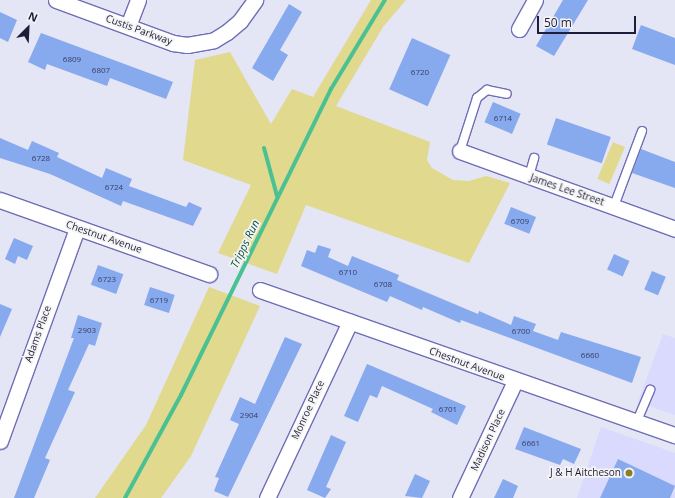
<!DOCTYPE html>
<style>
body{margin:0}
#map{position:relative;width:675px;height:498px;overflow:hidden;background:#e4e5f5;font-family:"Open Sans",sans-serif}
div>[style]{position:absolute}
.built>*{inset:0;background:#d9dafd}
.green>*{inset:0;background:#e0d98e;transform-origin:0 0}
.stream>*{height:4px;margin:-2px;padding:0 2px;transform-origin:2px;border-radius:2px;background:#49c192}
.building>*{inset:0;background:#87a9ee;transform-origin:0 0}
.roads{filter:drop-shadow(1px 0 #706eb5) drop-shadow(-1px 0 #706eb5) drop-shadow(0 1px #706eb5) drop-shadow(0 -1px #706eb5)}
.lane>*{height:8px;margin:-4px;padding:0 4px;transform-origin:4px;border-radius:4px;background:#fff}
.street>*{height:15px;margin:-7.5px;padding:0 7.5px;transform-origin:7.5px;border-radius:7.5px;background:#fff}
.dots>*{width:11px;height:11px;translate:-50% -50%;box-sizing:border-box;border:2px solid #f4f4f4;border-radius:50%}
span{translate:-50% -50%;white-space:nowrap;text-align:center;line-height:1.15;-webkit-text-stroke:3.5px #f4f4f4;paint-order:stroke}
.number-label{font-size:8px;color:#384067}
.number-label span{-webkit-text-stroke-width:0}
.street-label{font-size:10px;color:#1e1d3a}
.poi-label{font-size:10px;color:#1e1d3a}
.right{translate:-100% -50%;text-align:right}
.water-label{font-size:11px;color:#0b4f37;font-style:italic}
.north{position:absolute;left:8px;top:8px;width:40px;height:40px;-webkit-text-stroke:3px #f4f4f4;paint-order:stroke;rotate:24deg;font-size:11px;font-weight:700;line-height:16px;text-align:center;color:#1e1d3a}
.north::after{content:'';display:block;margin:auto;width:14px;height:18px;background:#1e1d3a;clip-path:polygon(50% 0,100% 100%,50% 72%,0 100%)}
.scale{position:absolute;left:537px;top:16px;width:99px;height:18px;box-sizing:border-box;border:2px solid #1e1d3a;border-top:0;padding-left:5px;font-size:12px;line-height:14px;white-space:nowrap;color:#1e1d3a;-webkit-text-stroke:3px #f4f4f4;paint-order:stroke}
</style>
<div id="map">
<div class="built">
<i style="clip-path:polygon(663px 334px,675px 338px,675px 415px,638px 402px)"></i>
<i style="clip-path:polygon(601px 427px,675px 453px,675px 498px,577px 498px)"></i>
</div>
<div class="green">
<i style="clip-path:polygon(371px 0,406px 0,383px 27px,336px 106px,430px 142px,427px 160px,432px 168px,453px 180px,469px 181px,486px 176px,510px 183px,469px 263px,306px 205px,277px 274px,218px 253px,251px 185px,183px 160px,195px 60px,230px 52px,271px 124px,292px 89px,313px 97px)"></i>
<i style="left:613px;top:142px;width:13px;height:40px;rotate:23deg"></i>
<i style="clip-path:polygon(209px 287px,260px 306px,191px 456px,161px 498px,95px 498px,146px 425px)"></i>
</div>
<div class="stream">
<i style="left:264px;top:148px;width:50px;rotate:74.8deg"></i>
<i style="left:125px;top:498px;width:117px;rotate:-61.5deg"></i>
<i style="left:181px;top:395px;width:341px;rotate:-63.9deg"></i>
<i style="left:331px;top:89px;width:104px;rotate:-58.8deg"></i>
</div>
<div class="building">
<i style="clip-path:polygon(563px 0,588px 0,554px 56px,536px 46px)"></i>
<i style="clip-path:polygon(289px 4px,302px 12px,280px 50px,288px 55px,273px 81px,252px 68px)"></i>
<i style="clip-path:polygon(0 12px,17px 20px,8px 42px,0 38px)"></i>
<i style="clip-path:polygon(641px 25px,675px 38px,675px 65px,632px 49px)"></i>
<i style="clip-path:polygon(41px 33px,173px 82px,166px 99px,110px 78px,107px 86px,47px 64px,45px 70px,28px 62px)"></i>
<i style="left:412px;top:38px;width:42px;height:56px;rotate:24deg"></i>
<i style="left:493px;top:102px;width:30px;height:22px;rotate:23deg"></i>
<i style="left:556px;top:118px;width:58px;height:28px;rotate:19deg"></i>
<i style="clip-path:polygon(0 138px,28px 150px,32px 141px,59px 153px,57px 157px,102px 178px,106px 168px,132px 179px,129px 186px,186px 207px,189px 202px,202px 208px,193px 226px,123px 201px,121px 206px,50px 174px,0 158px)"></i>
<i style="clip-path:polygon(641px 149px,675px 162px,675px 188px,632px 173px)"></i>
<i style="left:511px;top:207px;width:27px;height:18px;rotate:22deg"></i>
<i style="clip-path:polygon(14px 238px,33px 246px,27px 260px,18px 256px,15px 264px,5px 259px)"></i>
<i style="clip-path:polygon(318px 245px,331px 249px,328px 257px,348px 266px,352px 256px,399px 275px,397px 280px,478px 314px,479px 311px,511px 325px,514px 316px,536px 324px,533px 331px,558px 340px,561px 332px,641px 357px,632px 383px,461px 320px,460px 323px,423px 307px,422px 310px,390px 296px,387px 302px,301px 266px,307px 250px,315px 253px)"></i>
<i style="left:614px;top:254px;width:17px;height:17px;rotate:24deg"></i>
<i style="left:98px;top:265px;width:27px;height:21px;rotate:20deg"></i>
<i style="left:652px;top:271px;width:15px;height:20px;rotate:23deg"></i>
<i style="left:150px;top:287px;width:26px;height:19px;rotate:18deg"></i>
<i style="clip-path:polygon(0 304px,12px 309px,0 337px)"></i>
<i style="clip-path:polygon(78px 315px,102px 323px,95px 346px,89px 344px,68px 390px,75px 392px,45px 458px,50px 460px,34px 498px,14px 498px,74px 338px,71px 338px)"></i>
<i style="clip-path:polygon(285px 337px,302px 344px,228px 497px,214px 491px,219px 478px,215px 477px,239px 424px,230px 420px,240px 397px,255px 404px)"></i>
<i style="clip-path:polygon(367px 364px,466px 406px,457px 425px,431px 412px,433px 409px,382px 386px,377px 398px,370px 395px,358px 422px,344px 416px)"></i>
<i style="clip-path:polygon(524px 427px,581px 449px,574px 464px,563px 459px,560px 465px,515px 449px)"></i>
<i style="clip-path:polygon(331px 435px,346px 442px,326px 487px,331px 489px,325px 498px,307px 490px)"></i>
<i style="clip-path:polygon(618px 459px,675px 486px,670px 498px,600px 498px)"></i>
<i style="clip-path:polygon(415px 474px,430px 481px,422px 498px,405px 496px)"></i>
<i style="clip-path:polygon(503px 479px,518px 486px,513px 498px,494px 498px)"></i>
</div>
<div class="roads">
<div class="lane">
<i style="left:460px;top:151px;width:56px;rotate:-72.2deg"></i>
<i style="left:477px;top:98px;width:13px;rotate:-39deg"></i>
<i style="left:487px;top:90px;width:20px;rotate:11deg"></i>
<i style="left:529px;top:176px;width:19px;rotate:-74deg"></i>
<i style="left:614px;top:206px;width:80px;rotate:-69.5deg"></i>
<i style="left:637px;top:421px;width:34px;rotate:-67deg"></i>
</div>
<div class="street">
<i style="left:56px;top:0;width:125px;rotate:20.2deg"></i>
<i style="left:173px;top:43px;width:14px;rotate:8deg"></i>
<i style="left:187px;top:45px;width:27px;rotate:-10deg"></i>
<i style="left:214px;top:40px;width:15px;rotate:-32deg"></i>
<i style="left:227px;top:32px;width:17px;rotate:-40deg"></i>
<i style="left:240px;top:21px;width:26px;rotate:-54deg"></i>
<i style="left:128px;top:26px;width:28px;rotate:-69deg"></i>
<i style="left:519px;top:29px;width:33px;rotate:-61deg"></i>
<i style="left:460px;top:151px;width:229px;rotate:19.9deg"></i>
<i style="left:0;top:200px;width:222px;rotate:19.5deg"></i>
<i style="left:260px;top:290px;width:440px;rotate:19.3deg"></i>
<i style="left:0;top:441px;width:226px;rotate:-70.1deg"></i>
<i style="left:267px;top:498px;width:195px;rotate:-64.8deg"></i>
<i style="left:460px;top:498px;width:129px;rotate:-64.8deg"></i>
</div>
</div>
<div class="dots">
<i style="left:629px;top:473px;background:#887f26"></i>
</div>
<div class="number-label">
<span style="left:72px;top:59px">6809</span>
<span style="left:101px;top:70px">6807</span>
<span style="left:420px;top:72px">6720</span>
<span style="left:503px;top:118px">6714</span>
<span style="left:41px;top:158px">6728</span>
<span style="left:114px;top:187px">6724</span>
<span style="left:520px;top:221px">6709</span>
<span style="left:348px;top:272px">6710</span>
<span style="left:107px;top:279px">6723</span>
<span style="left:383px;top:284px">6708</span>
<span style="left:159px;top:300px">6719</span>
<span style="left:87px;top:330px">2903</span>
<span style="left:521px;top:331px">6700</span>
<span style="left:590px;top:355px">6660</span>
<span style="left:448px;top:409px">6701</span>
<span style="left:249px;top:415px">2904</span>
<span style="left:531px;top:443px">6661</span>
</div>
<div class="street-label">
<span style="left:139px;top:30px;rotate:20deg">Custis Parkway</span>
<span style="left:567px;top:190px;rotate:19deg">James Lee Street</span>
<span style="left:104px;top:237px;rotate:19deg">Chestnut Avenue</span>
<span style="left:38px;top:334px;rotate:-70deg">Adams Place</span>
<span style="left:467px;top:364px;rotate:20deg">Chestnut Avenue</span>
<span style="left:308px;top:410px;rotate:-65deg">Monroe Place</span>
<span style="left:488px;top:440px;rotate:-65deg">Madison Place</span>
</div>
<div class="poi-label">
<span class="right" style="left:621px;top:473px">J &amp; H Aitcheson</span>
</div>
<div class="water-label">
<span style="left:245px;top:244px;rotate:-64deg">Tripps Run</span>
</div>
<div class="north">N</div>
<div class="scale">50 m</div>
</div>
